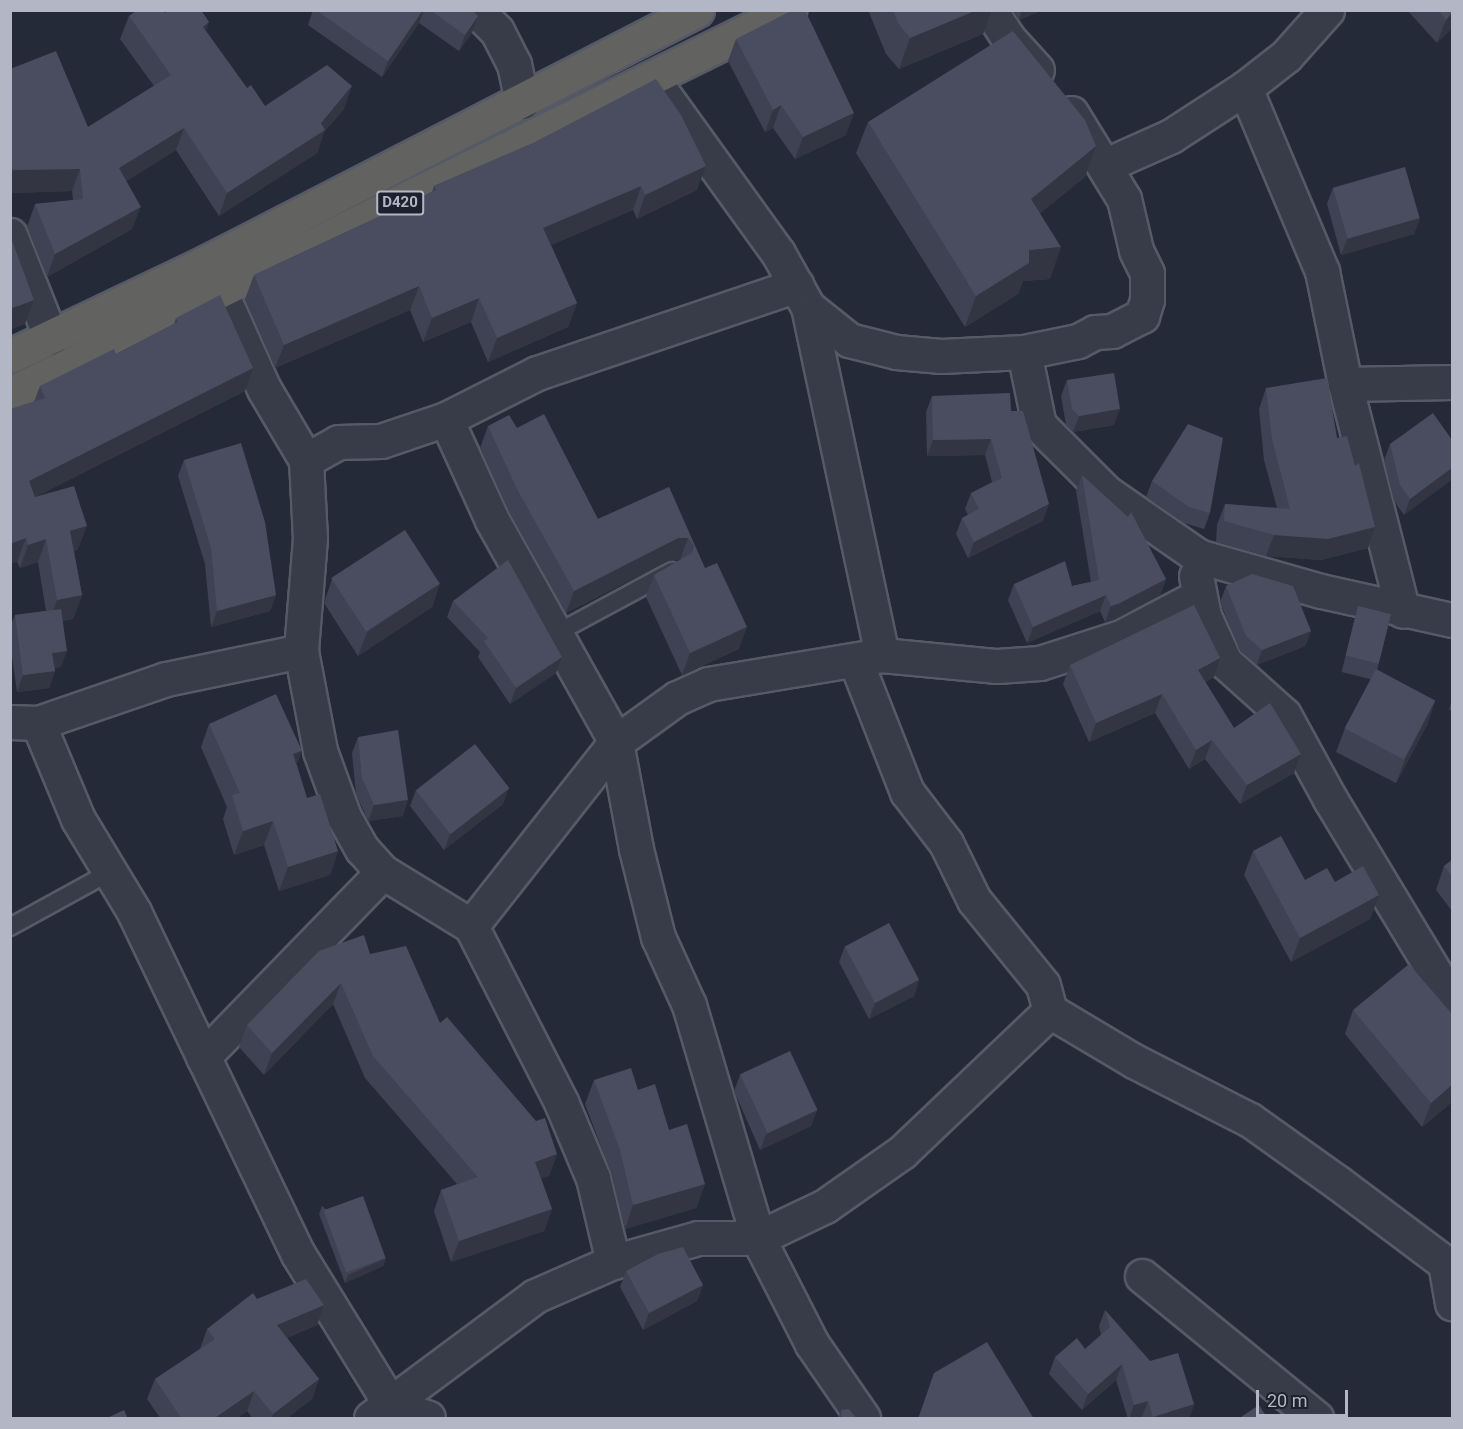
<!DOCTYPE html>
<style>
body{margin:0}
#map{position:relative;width:1463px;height:1429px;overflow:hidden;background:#252a39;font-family:Roboto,sans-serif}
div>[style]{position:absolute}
.roads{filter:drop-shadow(2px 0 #565a67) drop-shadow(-2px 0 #565a67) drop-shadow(0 2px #565a67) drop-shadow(0 -2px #565a67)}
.service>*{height:16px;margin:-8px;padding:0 8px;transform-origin:8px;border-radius:8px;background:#383c49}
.minor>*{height:33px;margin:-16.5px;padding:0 16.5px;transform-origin:16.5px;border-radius:16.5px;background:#383c49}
.trunk>*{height:33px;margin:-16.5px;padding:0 16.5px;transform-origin:16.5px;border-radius:16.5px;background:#626260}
.wall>*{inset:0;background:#3f4252;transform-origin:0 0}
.shaded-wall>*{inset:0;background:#333642}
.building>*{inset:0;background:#494d5f;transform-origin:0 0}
span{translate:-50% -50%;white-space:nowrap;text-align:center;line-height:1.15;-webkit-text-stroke:5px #1d212e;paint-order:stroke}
.shield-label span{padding:2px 4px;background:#1d212e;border:2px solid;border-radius:4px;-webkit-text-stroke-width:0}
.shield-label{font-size:15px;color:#b3b7c5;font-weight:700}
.frame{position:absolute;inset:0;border:12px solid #b3b7c5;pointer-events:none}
.scale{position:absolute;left:1256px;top:1390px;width:92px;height:27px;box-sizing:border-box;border:3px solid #b3b7c5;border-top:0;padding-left:8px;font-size:18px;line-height:21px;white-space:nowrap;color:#b3b7c5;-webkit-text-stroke:4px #1d212e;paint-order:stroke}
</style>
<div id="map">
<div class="roads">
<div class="service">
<i style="left:555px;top:634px;width:133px;rotate:-28.3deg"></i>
<i style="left:10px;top:927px;width:114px;rotate:-28.8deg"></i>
</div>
<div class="minor">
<i style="left:476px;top:10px;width:30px;rotate:45deg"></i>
<i style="left:497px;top:31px;width:37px;rotate:63deg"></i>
<i style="left:514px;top:64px;width:39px;rotate:78deg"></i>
<i style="left:990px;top:10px;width:33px;rotate:57deg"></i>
<i style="left:1008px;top:38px;width:43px;rotate:47.8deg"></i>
<i style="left:1245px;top:88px;width:199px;rotate:67.2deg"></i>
<i style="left:1322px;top:271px;width:115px;rotate:78.5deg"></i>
<i style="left:1345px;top:384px;width:234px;rotate:75.7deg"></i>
<i style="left:661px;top:91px;width:200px;rotate:54.2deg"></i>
<i style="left:778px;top:253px;width:62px;rotate:60.9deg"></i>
<i style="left:808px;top:307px;width:53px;rotate:38.8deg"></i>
<i style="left:849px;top:340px;width:49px;rotate:14.3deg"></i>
<i style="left:896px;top:352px;width:45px;rotate:5.1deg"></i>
<i style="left:941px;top:356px;width:83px;rotate:-2.8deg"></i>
<i style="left:1024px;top:352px;width:55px;rotate:-11.5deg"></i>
<i style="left:1078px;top:341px;width:19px;rotate:-28deg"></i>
<i style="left:1095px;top:332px;width:17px;rotate:-3deg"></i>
<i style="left:1112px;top:331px;width:34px;rotate:-27deg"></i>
<i style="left:1142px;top:316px;width:17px;rotate:-73deg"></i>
<i style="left:1147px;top:300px;width:27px;rotate:-90deg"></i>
<i style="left:1147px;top:273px;width:25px;rotate:-116deg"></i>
<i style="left:1136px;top:250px;width:52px;rotate:-103.2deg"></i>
<i style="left:1124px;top:199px;width:101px;rotate:-121.6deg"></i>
<i style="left:1106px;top:165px;width:71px;rotate:-24deg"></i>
<i style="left:1171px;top:136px;width:88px;rotate:-33deg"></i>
<i style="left:1245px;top:88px;width:52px;rotate:-38deg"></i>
<i style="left:1286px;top:56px;width:62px;rotate:-48.3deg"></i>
<i style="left:10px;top:235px;width:111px;rotate:68.3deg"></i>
<i style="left:208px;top:264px;width:137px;rotate:65.9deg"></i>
<i style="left:264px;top:389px;width:82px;rotate:59.4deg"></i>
<i style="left:306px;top:460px;width:78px;rotate:87.1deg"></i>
<i style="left:310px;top:538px;width:113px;rotate:94.6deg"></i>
<i style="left:301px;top:651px;width:102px;rotate:79.2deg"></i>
<i style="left:320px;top:751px;width:70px;rotate:70deg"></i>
<i style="left:344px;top:817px;width:37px;rotate:61deg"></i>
<i style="left:362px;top:849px;width:31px;rotate:48deg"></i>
<i style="left:383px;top:872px;width:103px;rotate:31.5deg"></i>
<i style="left:471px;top:926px;width:198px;rotate:62.9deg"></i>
<i style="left:561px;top:1102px;width:82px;rotate:67.2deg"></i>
<i style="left:593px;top:1178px;width:86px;rotate:76.6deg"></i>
<i style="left:808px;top:307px;width:356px;rotate:78deg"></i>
<i style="left:1024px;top:352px;width:75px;rotate:78.4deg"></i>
<i style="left:1039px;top:425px;width:95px;rotate:45deg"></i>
<i style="left:1106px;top:492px;width:112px;rotate:34.8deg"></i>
<i style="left:1198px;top:556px;width:128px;rotate:15.9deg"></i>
<i style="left:1321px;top:591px;width:134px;rotate:12.5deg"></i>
<i style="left:1345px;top:384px;width:107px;rotate:-1.1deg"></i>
<i style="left:446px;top:419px;width:111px;rotate:65.5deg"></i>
<i style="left:492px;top:520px;width:254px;rotate:60.8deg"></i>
<i style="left:616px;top:742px;width:109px;rotate:79.4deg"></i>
<i style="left:636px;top:849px;width:91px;rotate:76deg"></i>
<i style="left:658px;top:937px;width:75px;rotate:65.5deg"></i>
<i style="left:689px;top:1005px;width:243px;rotate:73.5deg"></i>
<i style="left:758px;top:1238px;width:74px;rotate:-25.5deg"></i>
<i style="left:825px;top:1206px;width:94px;rotate:-35deg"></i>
<i style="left:902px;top:1152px;width:204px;rotate:-43.6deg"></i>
<i style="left:306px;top:460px;width:37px;rotate:-29deg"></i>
<i style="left:338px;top:442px;width:43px;rotate:-1.3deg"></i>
<i style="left:381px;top:441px;width:69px;rotate:-18.7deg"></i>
<i style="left:446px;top:419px;width:102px;rotate:-26.8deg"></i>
<i style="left:537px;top:373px;width:274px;rotate:-18.7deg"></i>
<i style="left:1196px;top:576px;width:41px;rotate:78.7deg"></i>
<i style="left:1204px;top:616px;width:51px;rotate:65.5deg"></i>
<i style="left:1225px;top:662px;width:79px;rotate:41.9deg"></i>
<i style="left:1284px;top:715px;width:96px;rotate:61.3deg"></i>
<i style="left:1330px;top:799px;width:236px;rotate:58.9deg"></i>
<i style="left:856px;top:662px;width:140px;rotate:68.6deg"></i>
<i style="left:907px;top:792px;width:64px;rotate:52.6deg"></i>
<i style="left:946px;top:843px;width:64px;rotate:63.8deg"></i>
<i style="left:974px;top:900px;width:109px;rotate:50.9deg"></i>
<i style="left:1043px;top:985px;width:27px;rotate:75deg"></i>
<i style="left:1050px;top:1011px;width:98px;rotate:30.8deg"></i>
<i style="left:1134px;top:1061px;width:130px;rotate:27deg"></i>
<i style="left:1250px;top:1120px;width:107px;rotate:35.5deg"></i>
<i style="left:1337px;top:1182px;width:135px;rotate:36.9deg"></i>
<i style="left:1445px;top:1263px;width:41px;rotate:80.1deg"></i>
<i style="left:10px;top:722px;width:28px;rotate:2deg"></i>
<i style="left:38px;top:723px;width:104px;rotate:67.4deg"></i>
<i style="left:78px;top:819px;width:109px;rotate:58.9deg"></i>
<i style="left:134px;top:912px;width:379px;rotate:64.4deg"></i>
<i style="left:298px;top:1254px;width:177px;rotate:58.4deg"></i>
<i style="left:391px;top:1405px;width:39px;rotate:19deg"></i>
<i style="left:38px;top:723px;width:135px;rotate:-19deg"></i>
<i style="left:166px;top:679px;width:138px;rotate:-11.7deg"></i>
<i style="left:471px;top:926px;width:234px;rotate:-51.8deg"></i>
<i style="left:616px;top:742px;width:75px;rotate:-35.8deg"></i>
<i style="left:677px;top:698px;width:34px;rotate:-24deg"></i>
<i style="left:708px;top:684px;width:176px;rotate:-9.5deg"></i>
<i style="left:882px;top:655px;width:116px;rotate:5.5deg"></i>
<i style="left:997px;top:666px;width:43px;rotate:-4deg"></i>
<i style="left:1040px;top:663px;width:85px;rotate:-17.8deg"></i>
<i style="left:1121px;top:637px;width:88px;rotate:-27.7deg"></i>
<i style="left:203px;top:1057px;width:258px;rotate:-45.8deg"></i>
<i style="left:1142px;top:1276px;width:225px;rotate:39.2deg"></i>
<i style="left:371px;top:1418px;width:204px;rotate:-36.6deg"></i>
<i style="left:535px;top:1296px;width:85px;rotate:-23.6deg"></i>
<i style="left:613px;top:1262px;width:88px;rotate:-15.8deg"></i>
<i style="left:698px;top:1238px;width:60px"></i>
<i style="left:758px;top:1238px;width:119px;rotate:63deg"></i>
<i style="left:812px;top:1344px;width:90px;rotate:55.4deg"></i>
</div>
<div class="trunk">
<i style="left:10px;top:356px;width:218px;rotate:-25.5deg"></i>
<i style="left:207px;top:262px;width:551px;rotate:-27.22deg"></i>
<i style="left:10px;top:394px;width:869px;rotate:-26.24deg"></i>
</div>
</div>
<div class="wall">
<i style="clip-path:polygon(313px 10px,472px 10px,472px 33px,459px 51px,419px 23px,382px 77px,308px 25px)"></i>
<i style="clip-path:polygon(868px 10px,992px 10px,983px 34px,899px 69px,886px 54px)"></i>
<i style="clip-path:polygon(1012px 10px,1043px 10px,1019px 20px)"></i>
<i style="clip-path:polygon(1407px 10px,1452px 10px,1437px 43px)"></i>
<i style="clip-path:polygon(165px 13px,206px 31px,247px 88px,265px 106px,344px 109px,324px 132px,317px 153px,219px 216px,176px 150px,126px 181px,132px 229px,47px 277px,27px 227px,35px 204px,73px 200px,72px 191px,10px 193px,10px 69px,88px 127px,154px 86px,120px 39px,129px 16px)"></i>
<i style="clip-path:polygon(736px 39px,846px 135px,795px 159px,773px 128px,765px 132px,728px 61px)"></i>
<i style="clip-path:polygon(868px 122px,1096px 146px,1085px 177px,1040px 213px,1050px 279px,1023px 281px,1018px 294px,965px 327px,856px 153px)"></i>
<i style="clip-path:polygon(531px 144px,697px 190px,637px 219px,633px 210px,551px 245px,577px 303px,568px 327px,488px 362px,471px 322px,423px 342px,410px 310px,275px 368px,245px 299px,254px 275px,432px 192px,434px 186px)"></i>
<i style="clip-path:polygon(1333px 188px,1420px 218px,1414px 234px,1341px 255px,1327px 204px)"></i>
<i style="clip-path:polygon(176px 318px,245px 391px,35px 497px,78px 549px,74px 551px,82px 595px,73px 619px,62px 621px,61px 667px,55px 668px,55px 671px,49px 688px,17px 692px,10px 642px,10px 627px,15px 615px,46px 611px,38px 562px,20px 568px,17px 562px,34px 402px,40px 386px,116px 354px,174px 324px)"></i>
<i style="clip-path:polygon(1067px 380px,1114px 425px,1073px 432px,1066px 425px,1061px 396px)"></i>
<i style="clip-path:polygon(1266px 388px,1337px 438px,1375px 527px,1368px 548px,1321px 560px,1266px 556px,1216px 542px,1217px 525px,1225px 504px,1277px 508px,1264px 460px,1259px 409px)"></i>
<i style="clip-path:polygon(932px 396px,1011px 411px,1043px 521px,968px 558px,956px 534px,962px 518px,968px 515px,965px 509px,971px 493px,992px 482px,985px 455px,927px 456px,926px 412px)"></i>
<i style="clip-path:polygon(488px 426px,517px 428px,598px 519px,669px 487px,739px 649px,682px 675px,646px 597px,654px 575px,679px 560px,670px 560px,566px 613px,509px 512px,480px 448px)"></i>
<i style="clip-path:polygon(1452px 440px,1404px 515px,1394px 501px,1384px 460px,1390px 444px)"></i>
<i style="clip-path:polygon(184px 460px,276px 595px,270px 611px,211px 627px,205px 564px,178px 476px)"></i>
<i style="clip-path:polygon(1082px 475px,1166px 579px,1160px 595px,1114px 620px,1105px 622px,1100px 611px,1027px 643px,1008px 600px,1014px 584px,1072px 586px,1091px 582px,1076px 491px)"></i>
<i style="clip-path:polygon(1152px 481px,1210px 513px,1204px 529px,1184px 523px,1146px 497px)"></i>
<i style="clip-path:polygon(332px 579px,440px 583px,432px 607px,358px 656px,324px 603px)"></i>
<i style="clip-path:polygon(1226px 586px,1311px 631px,1305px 646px,1257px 665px,1240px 651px,1220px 602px)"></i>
<i style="clip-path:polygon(453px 601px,556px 673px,510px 704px,478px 657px,480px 652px,447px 617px)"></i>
<i style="left:1358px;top:606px;width:34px;height:68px;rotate:14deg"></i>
<i style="clip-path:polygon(1070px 665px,1214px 677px,1205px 682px,1234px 728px,1301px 754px,1294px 773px,1240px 804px,1205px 759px,1189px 769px,1155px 713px,1089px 742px,1063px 684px)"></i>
<i style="clip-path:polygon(1452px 698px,1452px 711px,1449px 710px)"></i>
<i style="clip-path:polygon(1435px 701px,1427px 725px,1396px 783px,1336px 752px,1345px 728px)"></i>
<i style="clip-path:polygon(209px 724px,297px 765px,307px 798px,338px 851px,330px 875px,279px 891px,264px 845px,234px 855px,223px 819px,227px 807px,201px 747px)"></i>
<i style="clip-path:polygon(358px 737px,403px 816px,368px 821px,356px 794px,352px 753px)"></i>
<i style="clip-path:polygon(416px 790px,503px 804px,444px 850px,410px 806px)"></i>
<i style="clip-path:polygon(1253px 851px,1305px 880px,1379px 895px,1370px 919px,1291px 962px,1244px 875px)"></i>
<i style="clip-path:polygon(1452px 860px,1452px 911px,1436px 890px,1444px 866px)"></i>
<i style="clip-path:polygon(845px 946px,919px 980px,914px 996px,869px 1019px,839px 962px)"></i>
<i style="clip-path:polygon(370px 954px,440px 1023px,557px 1154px,549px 1176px,541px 1178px,552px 1209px,544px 1231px,451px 1262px,434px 1211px,441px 1190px,457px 1184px,365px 1078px,333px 1004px,264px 1075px,239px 1047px,247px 1025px)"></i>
<i style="clip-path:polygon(1353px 1010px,1452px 1102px,1422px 1127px,1345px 1034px)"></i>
<i style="clip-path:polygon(740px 1075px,817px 1110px,811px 1126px,760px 1150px,734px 1091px)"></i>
<i style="clip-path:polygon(594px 1080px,638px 1090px,669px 1130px,705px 1184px,696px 1208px,625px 1229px,611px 1173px,585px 1104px)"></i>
<i style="clip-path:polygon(322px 1206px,386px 1258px,383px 1266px,345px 1283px,319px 1214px)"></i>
<i style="clip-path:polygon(626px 1271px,703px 1285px,697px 1301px,643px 1330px,620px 1287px)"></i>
<i style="clip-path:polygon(257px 1299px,324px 1305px,317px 1325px,287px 1338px,319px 1379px,312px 1399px,286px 1419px,253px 1419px,247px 1411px,236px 1419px,161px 1419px,147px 1399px,155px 1379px,200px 1349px,207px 1329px)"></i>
<i style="clip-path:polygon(1105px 1310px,1150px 1361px,1194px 1404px,1189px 1419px,1142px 1419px,1142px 1417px,1136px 1419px,1128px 1419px,1116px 1380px,1082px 1410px,1049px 1374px,1055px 1357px,1085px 1349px,1101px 1335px,1099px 1326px)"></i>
<i style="clip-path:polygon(841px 1410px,857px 1419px,838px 1419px)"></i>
</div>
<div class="shaded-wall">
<i style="clip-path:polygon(423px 10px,424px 10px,419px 23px,382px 77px,388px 61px)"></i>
<i style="clip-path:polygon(977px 10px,992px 10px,983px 34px,899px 69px,910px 38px)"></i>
<i style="clip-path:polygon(1022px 10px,1043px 10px,1019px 20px)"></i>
<i style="clip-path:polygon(1452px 13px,1452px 29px,1437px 43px,1446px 20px)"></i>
<i style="clip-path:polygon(478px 16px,472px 33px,459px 51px,465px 35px)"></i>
<i style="clip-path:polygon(209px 22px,201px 45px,203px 27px)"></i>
<i style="clip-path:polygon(352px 86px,344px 109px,324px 132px,317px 153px,219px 216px,227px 193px,321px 123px)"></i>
<i style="clip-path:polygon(781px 105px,773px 128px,765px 132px,773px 110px)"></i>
<i style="clip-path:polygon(854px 113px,846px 135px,795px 159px,803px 137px)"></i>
<i style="clip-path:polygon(184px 128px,176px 150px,111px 191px,119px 168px)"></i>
<i style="clip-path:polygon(1096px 146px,1085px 177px,1020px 230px,1031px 199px)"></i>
<i style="clip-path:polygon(706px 166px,697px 190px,637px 219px,645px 195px)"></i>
<i style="clip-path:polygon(80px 169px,72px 191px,10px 193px,10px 177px,13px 170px)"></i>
<i style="clip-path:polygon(641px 186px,633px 210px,534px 252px,543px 228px)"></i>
<i style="clip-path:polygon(141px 207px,132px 229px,47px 277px,55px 254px)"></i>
<i style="clip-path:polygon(1420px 218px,1414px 234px,1341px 255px,1347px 239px)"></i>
<i style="clip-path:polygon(1061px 247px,1050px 279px,1023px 281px,1018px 294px,965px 327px,976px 296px,1029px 250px)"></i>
<i style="clip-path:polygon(419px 286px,410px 310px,275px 368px,284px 345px)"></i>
<i style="clip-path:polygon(479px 298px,471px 322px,423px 342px,432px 318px)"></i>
<i style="clip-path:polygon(34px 300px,25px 324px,10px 330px,10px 309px)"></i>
<i style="clip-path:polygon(577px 303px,568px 327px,488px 362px,497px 338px)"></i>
<i style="clip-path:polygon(253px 368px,245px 391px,20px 505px,29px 481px)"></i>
<i style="clip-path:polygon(1120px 409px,1114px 425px,1073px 432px,1079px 416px)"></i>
<i style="clip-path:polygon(991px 439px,985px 455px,927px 456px,933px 440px)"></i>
<i style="clip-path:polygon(1452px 468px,1452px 480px,1404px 515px,1410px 499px)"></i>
<i style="clip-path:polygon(1049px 504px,1043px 521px,968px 558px,974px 542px)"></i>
<i style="clip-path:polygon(87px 526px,78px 549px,62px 555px,70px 531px)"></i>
<i style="clip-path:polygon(1375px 527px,1368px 548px,1321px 560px,1266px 556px,1274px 535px)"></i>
<i style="clip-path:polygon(26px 538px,17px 562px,10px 564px,10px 544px)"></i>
<i style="clip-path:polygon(678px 538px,688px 538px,680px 560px,670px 560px,566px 613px,574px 591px)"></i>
<i style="clip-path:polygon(46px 539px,38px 562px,20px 568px,28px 545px)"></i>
<i style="clip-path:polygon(1166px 579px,1160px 595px,1114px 620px,1105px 622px,1111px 606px)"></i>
<i style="clip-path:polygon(440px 583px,432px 607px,358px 656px,367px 632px)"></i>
<i style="clip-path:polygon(82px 595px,73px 619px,49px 623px,57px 600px)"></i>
<i style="clip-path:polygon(276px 595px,270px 611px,211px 627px,217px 611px)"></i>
<i style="clip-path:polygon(1106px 595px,1100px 611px,1027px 643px,1033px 627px)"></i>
<i style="clip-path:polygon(747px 627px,739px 649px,682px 675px,690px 653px)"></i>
<i style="clip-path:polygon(1311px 631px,1305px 646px,1257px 665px,1262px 650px)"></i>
<i style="clip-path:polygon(67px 651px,61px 667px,47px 669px,52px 653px)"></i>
<i style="clip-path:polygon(562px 657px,556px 673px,510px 704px,516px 688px)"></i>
<i style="clip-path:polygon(1220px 658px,1214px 677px,1191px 689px,1198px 670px)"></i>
<i style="clip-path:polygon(55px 671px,49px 688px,17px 692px,23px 675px)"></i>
<i style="clip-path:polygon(1162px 694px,1155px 713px,1089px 742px,1096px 723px)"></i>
<i style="clip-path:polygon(1435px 701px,1427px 725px,1396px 783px,1405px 759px)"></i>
<i style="clip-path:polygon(1212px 740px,1205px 759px,1189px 769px,1196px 750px)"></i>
<i style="clip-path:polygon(302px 751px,293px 775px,293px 754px)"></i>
<i style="clip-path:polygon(1301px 754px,1294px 773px,1240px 804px,1247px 785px)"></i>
<i style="clip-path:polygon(509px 788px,503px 804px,444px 850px,450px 834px)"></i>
<i style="clip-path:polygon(408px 800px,403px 816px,368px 821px,374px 805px)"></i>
<i style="clip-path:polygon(273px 821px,264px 845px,234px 855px,243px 831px)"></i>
<i style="clip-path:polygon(338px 851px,330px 875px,279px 891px,288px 867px)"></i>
<i style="clip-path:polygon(1379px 895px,1370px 919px,1291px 962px,1300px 938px)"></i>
<i style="clip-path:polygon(919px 980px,914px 996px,869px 1019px,875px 1003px)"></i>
<i style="clip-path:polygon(341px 983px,333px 1004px,264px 1075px,272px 1053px)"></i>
<i style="clip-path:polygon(1452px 1085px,1452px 1102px,1422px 1127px,1431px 1103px)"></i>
<i style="clip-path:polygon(817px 1110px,811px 1126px,760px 1150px,766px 1134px)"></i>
<i style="clip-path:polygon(557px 1154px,549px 1176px,527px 1183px,535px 1162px)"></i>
<i style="clip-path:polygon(705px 1184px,696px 1208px,625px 1229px,633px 1205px)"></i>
<i style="clip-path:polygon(552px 1209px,544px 1231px,451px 1262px,459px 1241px)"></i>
<i style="clip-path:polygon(386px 1258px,383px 1266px,345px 1283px,348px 1275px)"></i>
<i style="clip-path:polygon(703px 1285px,697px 1301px,643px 1330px,649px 1313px)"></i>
<i style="clip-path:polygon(324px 1305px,317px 1325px,270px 1345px,277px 1325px)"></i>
<i style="clip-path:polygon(1122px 1364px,1116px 1380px,1082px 1410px,1088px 1394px)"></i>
<i style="clip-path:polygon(319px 1379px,312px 1399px,286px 1419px,271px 1419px,273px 1414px)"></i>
<i style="clip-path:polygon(254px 1391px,247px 1411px,236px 1419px,213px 1419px)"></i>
<i style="clip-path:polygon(1148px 1401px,1142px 1417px,1136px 1419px,1129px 1419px,1134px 1405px)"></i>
<i style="clip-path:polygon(1194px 1404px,1189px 1419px,1152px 1419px,1153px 1417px)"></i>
</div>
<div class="building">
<i style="clip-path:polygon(137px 10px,164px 10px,165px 13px,169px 10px,201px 10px,209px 22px,203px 27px,247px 88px,251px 85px,265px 106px,327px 65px,352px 86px,321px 123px,325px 130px,227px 193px,184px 128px,119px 168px,141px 207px,55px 254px,35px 204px,83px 199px,80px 169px,13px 170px,10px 164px,10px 69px,56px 51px,88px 127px,171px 75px,129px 16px)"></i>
<i style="clip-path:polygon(316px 10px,423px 10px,388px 61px)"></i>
<i style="clip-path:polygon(430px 10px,472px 10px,478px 16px,465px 35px)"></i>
<i style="clip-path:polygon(793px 10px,805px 10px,854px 113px,803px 137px,781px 105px,773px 110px,736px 39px)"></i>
<i style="clip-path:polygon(893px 10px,977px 10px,910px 38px,898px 23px)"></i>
<i style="clip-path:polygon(1438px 10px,1452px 10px,1452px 13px,1446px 20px)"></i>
<i style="clip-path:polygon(1013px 31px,1085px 120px,1096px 146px,1031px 199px,1061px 247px,1029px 250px,1029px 263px,976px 296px,868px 122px)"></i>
<i style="clip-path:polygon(656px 79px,681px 115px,706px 166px,645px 195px,641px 186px,543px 228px,577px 303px,497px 338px,479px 298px,432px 318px,419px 286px,284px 345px,254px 275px,436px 190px,434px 186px,531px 144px)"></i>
<i style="left:1405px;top:167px;width:53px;height:75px;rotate:74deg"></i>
<i style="clip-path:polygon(10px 235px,34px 300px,10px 309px)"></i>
<i style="clip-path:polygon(220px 295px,253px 368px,29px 481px,35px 497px,74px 486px,87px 526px,70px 531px,82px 595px,57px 600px,46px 539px,28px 545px,26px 538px,10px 544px,10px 409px,45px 398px,40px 386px,114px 349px,116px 354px,178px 322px,176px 318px)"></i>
<i style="clip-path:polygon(1114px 373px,1120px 409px,1079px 416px,1072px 409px,1067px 380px)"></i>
<i style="clip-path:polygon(1327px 378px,1337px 438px,1347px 436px,1355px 466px,1359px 463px,1375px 527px,1328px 539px,1274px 535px,1224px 521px,1225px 504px,1290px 509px,1272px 439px,1266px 388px)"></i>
<i style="clip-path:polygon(1010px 393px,1011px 411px,1023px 411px,1049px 504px,974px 542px,962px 518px,979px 509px,971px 493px,1002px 478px,991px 439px,933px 440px,932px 396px)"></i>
<i style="clip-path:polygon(1433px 413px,1452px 440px,1452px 468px,1410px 499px,1400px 485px,1390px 444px)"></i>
<i style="clip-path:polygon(544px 414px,598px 519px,669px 487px,705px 568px,717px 563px,747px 627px,690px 653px,654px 575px,692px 553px,694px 546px,688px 538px,678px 538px,574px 591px,517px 489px,488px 426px,509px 415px,517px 428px)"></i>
<i style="clip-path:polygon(1188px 424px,1223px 438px,1210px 513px,1189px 507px,1152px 481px)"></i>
<i style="clip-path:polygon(241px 443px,265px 522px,276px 595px,217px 611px,211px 548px,184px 460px)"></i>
<i style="clip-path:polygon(1082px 475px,1128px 517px,1131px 512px,1166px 579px,1120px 603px,1111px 606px,1106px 595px,1033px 627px,1014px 584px,1065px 561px,1072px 586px,1099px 580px)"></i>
<i style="left:405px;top:530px;width:64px;height:88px;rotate:57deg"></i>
<i style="clip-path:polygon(508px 560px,562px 657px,516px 688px,484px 641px,488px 638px,453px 601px)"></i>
<i style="clip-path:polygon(1252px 574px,1293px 586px,1311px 631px,1262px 650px,1246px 636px,1226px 586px)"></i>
<i style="clip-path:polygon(1194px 605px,1220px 658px,1198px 670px,1234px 728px,1270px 703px,1301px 754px,1247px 785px,1212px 740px,1196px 750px,1162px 694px,1096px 723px,1070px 665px)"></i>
<i style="left:1358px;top:606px;width:34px;height:51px;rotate:14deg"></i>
<i style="clip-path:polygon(61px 609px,67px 651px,52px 653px,55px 671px,23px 675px,15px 615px)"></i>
<i style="left:1376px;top:669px;width:67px;height:67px;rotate:28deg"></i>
<i style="clip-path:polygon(276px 694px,302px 751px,293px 754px,307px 798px,320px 794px,338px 851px,288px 867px,273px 821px,243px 831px,232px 795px,240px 793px,209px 724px)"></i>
<i style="clip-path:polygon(398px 730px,408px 800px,374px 805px,362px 778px,358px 737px)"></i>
<i style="left:475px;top:744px;width:56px;height:75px;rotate:52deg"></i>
<i style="clip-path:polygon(1281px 836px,1305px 880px,1327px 868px,1335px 882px,1363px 866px,1379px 895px,1300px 938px,1253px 851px)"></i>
<i style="clip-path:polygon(1452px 860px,1452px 876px,1444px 866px)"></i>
<i style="left:889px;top:923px;width:64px;height:50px;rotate:62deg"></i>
<i style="clip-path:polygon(364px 935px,370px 954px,406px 946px,440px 1023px,447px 1017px,536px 1121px,545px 1118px,557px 1154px,535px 1162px,552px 1209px,459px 1241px,441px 1190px,478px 1177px,373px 1056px,341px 983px,272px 1053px,247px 1025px,319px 951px)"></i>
<i style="clip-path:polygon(1409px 964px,1452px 1014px,1452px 1085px,1431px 1103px,1353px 1010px)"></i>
<i style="left:790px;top:1051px;width:65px;height:55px;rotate:65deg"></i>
<i style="clip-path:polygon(631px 1068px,638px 1090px,655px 1084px,669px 1130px,687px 1124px,705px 1184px,633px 1205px,620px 1150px,594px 1080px)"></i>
<i style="left:363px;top:1196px;width:66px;height:42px;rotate:70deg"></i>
<i style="clip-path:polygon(683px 1247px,703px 1285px,649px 1313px,626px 1271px,658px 1254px)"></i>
<i style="clip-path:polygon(306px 1279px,324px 1305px,277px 1325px,319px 1379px,273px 1414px,254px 1391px,213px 1419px,182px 1419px,155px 1379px,215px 1339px,207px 1329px,253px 1293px,257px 1299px)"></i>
<i style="clip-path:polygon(1105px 1310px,1150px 1361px,1178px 1353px,1194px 1404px,1153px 1417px,1148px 1401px,1134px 1405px,1122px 1364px,1088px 1394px,1055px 1357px,1077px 1338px,1085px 1349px,1110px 1327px)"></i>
<i style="clip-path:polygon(987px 1342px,1034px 1419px,918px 1419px,934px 1373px)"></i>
<i style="clip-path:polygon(1259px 1405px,1268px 1419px,1238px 1419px)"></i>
<i style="clip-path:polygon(849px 1409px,857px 1419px,842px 1419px,841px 1410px)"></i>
<i style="clip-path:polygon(124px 1410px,128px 1419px,105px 1419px)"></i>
</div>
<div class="shield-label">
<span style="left:400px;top:203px">D420</span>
</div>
<div class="frame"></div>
<div class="scale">20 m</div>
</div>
